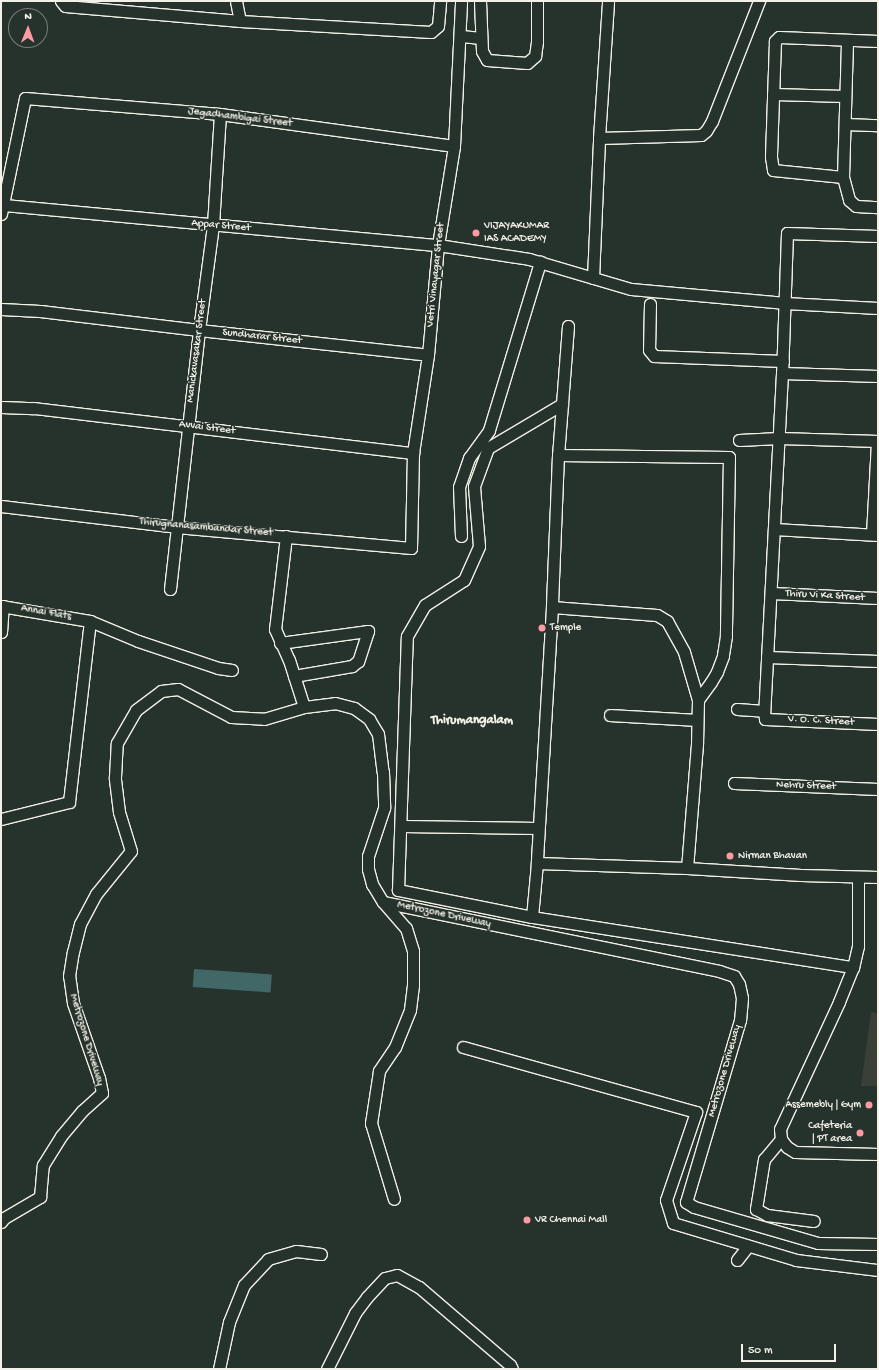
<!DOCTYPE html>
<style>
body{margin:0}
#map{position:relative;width:879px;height:1370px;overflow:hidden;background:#26332d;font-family:"Gochi Hand",sans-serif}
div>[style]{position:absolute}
.built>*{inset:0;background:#3a3f38}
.water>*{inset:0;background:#426767;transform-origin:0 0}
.roads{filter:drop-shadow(1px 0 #f4f1e8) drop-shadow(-1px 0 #f4f1e8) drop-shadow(0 1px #f4f1e8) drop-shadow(0 -1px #f4f1e8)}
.minor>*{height:11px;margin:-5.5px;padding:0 5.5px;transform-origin:5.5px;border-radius:5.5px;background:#26332d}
.dots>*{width:11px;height:11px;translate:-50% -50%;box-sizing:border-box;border:2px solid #26332d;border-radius:50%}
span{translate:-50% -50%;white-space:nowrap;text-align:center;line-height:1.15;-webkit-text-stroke:3px #26332d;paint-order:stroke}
.street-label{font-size:11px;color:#f4f1e8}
.poi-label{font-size:11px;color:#f4f1e8}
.left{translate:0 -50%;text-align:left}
.right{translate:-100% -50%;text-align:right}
.quarter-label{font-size:13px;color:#f4f1e8;font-weight:700}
.frame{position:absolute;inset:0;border:2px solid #f4f1e8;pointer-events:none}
.north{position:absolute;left:8px;top:8px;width:40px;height:40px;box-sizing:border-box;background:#26332d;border:1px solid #787f78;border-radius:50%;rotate:1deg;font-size:11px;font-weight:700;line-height:16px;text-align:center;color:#f4f1e8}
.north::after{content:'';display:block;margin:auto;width:14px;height:18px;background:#ff9aa2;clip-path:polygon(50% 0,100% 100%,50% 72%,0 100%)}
.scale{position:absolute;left:741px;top:1344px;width:95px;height:18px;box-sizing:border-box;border:2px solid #f4f1e8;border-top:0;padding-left:5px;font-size:12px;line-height:14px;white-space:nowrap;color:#f4f1e8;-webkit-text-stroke:3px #26332d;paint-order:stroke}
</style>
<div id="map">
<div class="built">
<i style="clip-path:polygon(871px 1012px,878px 1013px,878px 1086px,861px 1086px)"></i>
</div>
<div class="water">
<i style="left:194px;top:969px;width:78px;height:18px;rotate:4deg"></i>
</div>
<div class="roads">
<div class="minor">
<i style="left:61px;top:1px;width:6px;rotate:51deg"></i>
<i style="left:65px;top:6px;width:176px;rotate:4.9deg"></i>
<i style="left:240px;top:21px;width:191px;rotate:3.3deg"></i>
<i style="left:431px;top:32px;width:9px;rotate:-41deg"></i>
<i style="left:438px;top:26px;width:25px;rotate:-85deg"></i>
<i style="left:236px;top:1px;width:20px;rotate:79deg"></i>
<i style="left:480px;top:1px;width:50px;rotate:87.7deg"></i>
<i style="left:482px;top:51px;width:10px;rotate:61deg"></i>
<i style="left:487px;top:60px;width:40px;rotate:4.3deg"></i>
<i style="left:527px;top:63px;width:11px;rotate:-41deg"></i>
<i style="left:535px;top:56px;width:15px;rotate:-82deg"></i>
<i style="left:537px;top:41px;width:40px;rotate:-90deg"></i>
<i style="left:461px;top:36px;width:20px;rotate:6deg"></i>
<i style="left:878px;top:41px;width:99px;rotate:-177.7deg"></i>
<i style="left:779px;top:37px;width:6px;rotate:135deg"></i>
<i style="left:775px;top:41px;width:116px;rotate:92deg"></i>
<i style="left:771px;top:157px;width:13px;rotate:81deg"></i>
<i style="left:773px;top:170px;width:70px;rotate:5.7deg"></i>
<i style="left:843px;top:177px;width:24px;rotate:75deg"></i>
<i style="left:849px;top:200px;width:9px;rotate:41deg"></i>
<i style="left:856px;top:206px;width:22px;rotate:3deg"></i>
<i style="left:773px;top:94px;width:72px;rotate:1.6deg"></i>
<i style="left:845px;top:124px;width:33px;rotate:2deg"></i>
<i style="left:599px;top:138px;width:102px;rotate:-1.7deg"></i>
<i style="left:701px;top:135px;width:6px;rotate:-39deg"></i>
<i style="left:706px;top:131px;width:12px;rotate:-59deg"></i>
<i style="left:712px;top:121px;width:129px;rotate:-68.6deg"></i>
<i style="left:843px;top:177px;width:137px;rotate:-88.3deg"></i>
<i style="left:4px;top:205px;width:436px;rotate:5.3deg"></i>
<i style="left:438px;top:245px;width:92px;rotate:8.7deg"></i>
<i style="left:529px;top:259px;width:106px;rotate:16.4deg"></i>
<i style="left:631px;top:289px;width:155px;rotate:5.2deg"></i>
<i style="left:785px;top:303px;width:93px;rotate:3.1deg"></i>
<i style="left:1px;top:214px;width:118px;rotate:-78.3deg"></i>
<i style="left:25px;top:98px;width:196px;rotate:4.7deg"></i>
<i style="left:220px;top:114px;width:236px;rotate:7.8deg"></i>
<i style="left:878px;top:236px;width:91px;rotate:-178.1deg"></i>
<i style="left:787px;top:233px;width:140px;rotate:92deg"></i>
<i style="left:782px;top:373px;width:338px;rotate:93deg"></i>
<i style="left:764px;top:711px;width:8px;rotate:83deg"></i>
<i style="left:765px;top:719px;width:113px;rotate:2.5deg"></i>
<i style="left:593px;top:278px;width:140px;rotate:-87.5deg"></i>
<i style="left:599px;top:138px;width:137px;rotate:-86.2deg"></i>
<i style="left:650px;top:304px;width:46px;rotate:91.2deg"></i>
<i style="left:649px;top:350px;width:8px;rotate:50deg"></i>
<i style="left:654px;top:356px;width:129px;rotate:2.2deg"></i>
<i style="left:1px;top:309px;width:39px;rotate:3deg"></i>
<i style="left:40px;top:311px;width:160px;rotate:6.8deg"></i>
<i style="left:199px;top:330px;width:230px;rotate:6.2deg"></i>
<i style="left:568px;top:326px;width:129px;rotate:94.4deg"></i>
<i style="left:558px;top:455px;width:152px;rotate:92.3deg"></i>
<i style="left:552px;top:607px;width:105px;rotate:4.4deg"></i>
<i style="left:657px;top:615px;width:12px;rotate:31deg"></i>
<i style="left:667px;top:621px;width:35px;rotate:61deg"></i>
<i style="left:684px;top:652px;width:50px;rotate:73.7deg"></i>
<i style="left:698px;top:700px;width:44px;rotate:91.3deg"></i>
<i style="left:697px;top:744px;width:124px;rotate:94.6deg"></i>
<i style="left:687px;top:868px;width:114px;rotate:3.5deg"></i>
<i style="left:801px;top:875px;width:77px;rotate:1.5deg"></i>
<i style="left:782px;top:373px;width:96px;rotate:1.8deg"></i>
<i style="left:1px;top:407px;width:33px;rotate:2deg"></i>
<i style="left:34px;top:408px;width:382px;rotate:6.8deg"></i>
<i style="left:739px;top:440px;width:40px;rotate:-2.9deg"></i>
<i style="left:779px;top:438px;width:99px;rotate:1.7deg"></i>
<i style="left:558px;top:455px;width:171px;rotate:0.7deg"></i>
<i style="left:729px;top:457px;width:179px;rotate:91deg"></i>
<i style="left:726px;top:636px;width:20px;rotate:99deg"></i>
<i style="left:723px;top:656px;width:17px;rotate:111deg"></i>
<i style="left:717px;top:672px;width:12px;rotate:121deg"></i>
<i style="left:711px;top:682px;width:22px;rotate:126deg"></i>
<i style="left:1px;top:506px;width:176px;rotate:6.8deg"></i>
<i style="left:176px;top:527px;width:236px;rotate:5.1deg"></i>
<i style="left:411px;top:548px;width:95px;rotate:-88.8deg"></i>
<i style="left:413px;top:453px;width:99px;rotate:-81.3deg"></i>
<i style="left:428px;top:355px;width:110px;rotate:-84.8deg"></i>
<i style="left:438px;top:245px;width:100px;rotate:-80.8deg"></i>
<i style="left:454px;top:146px;width:145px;rotate:-87.2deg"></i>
<i style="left:774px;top:529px;width:104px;rotate:3.3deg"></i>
<i style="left:872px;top:534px;width:93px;rotate:-86.9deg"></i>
<i style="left:286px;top:536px;width:94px;rotate:96.7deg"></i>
<i style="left:275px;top:629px;width:34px;rotate:66deg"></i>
<i style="left:289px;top:660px;width:49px;rotate:72.3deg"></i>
<i style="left:461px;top:536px;width:49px;rotate:-92.3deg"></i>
<i style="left:459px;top:487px;width:31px;rotate:-71deg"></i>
<i style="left:469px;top:458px;width:34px;rotate:-54deg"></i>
<i style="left:489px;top:430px;width:176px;rotate:-73.1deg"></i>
<i style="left:170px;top:589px;width:261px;rotate:-83.6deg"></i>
<i style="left:199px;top:330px;width:106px;rotate:-82.4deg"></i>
<i style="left:213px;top:225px;width:111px;rotate:-86.4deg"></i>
<i style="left:771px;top:593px;width:107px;rotate:2.7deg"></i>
<i style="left:1px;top:606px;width:90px;rotate:9.6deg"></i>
<i style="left:90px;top:621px;width:52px;rotate:22.6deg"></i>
<i style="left:138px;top:641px;width:84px;rotate:18.6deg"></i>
<i style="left:218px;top:668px;width:14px;rotate:8deg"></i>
<i style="left:552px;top:607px;width:256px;rotate:93.4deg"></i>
<i style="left:537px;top:863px;width:150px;rotate:1.9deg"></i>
<i style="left:1px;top:632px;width:26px;rotate:-86deg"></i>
<i style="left:280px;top:643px;width:89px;rotate:-7.8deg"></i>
<i style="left:368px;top:631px;width:32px;rotate:108deg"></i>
<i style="left:358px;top:661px;width:8px;rotate:140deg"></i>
<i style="left:352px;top:666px;width:59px;rotate:170.2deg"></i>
<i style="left:767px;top:657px;width:111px;rotate:2.1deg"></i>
<i style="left:737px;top:709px;width:27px;rotate:4deg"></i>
<i style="left:610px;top:715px;width:87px;rotate:3.3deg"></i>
<i style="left:734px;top:783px;width:144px;rotate:2.4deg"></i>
<i style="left:1px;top:819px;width:70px;rotate:-14deg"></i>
<i style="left:69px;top:802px;width:182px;rotate:-83.4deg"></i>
<i style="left:402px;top:826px;width:136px;rotate:0.8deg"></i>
<i style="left:537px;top:863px;width:54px;rotate:95.3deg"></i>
<i style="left:532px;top:917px;width:137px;rotate:-168.6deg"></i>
<i style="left:398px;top:890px;width:254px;rotate:-88deg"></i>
<i style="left:407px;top:636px;width:36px;rotate:-60deg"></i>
<i style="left:425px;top:605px;width:46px;rotate:-32.7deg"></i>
<i style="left:464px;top:580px;width:37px;rotate:-66deg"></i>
<i style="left:479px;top:546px;width:60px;rotate:-94.8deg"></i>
<i style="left:474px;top:486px;width:40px;rotate:-69.8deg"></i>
<i style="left:488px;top:448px;width:86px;rotate:-30.7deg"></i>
<i style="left:858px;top:877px;width:69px;rotate:90deg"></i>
<i style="left:858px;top:946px;width:22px;rotate:103deg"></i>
<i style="left:853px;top:967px;width:38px;rotate:112deg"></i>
<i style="left:839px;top:1002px;width:140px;rotate:114.9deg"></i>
<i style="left:780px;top:1129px;width:10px;rotate:84deg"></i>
<i style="left:781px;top:1139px;width:10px;rotate:53deg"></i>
<i style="left:787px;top:1147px;width:9px;rotate:32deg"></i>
<i style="left:795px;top:1152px;width:83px;rotate:1.4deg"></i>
<i style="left:383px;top:902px;width:35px;rotate:49deg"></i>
<i style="left:406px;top:928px;width:24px;rotate:73deg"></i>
<i style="left:413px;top:951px;width:34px;rotate:90deg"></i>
<i style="left:413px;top:985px;width:25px;rotate:97deg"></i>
<i style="left:410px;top:1010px;width:40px;rotate:112deg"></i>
<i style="left:395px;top:1047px;width:29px;rotate:124deg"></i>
<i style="left:379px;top:1071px;width:53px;rotate:98.7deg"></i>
<i style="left:371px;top:1123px;width:79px;rotate:73.2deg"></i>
<i style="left:532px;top:917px;width:325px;rotate:8.9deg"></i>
<i style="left:463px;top:1047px;width:242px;rotate:15.6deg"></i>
<i style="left:696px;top:1112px;width:93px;rotate:108.8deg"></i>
<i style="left:666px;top:1200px;width:24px;rotate:73deg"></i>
<i style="left:673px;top:1223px;width:128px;rotate:16.7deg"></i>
<i style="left:796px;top:1260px;width:83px;rotate:7deg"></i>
<i style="left:781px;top:1139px;width:26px;rotate:130deg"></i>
<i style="left:764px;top:1159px;width:51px;rotate:99.1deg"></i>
<i style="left:756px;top:1209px;width:13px;rotate:29deg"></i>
<i style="left:767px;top:1215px;width:47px;rotate:7.3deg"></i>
<i style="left:1px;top:1222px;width:5px;rotate:-53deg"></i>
<i style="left:4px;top:1218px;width:42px;rotate:-30.3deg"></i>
<i style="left:40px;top:1197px;width:32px;rotate:-85deg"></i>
<i style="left:43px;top:1165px;width:34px;rotate:-58deg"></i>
<i style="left:61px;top:1136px;width:33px;rotate:-50deg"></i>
<i style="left:82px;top:1111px;width:27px;rotate:-42deg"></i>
<i style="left:102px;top:1093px;width:15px;rotate:-101deg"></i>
<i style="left:99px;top:1078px;width:79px;rotate:-109.1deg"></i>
<i style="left:73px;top:1003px;width:27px;rotate:-98deg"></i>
<i style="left:69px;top:976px;width:24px;rotate:-81deg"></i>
<i style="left:73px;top:952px;width:29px;rotate:-76deg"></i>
<i style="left:80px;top:924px;width:34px;rotate:-62deg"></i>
<i style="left:96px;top:894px;width:55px;rotate:-50.9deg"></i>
<i style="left:131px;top:851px;width:41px;rotate:-107.1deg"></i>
<i style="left:119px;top:812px;width:35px;rotate:-97deg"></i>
<i style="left:115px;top:777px;width:34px;rotate:-87deg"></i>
<i style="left:117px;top:743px;width:38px;rotate:-60deg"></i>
<i style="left:136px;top:710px;width:31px;rotate:-37deg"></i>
<i style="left:161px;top:691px;width:17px;rotate:-7deg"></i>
<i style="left:178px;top:689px;width:60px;rotate:27.8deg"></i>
<i style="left:231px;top:717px;width:33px;rotate:3deg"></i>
<i style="left:264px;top:719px;width:42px;rotate:-16.7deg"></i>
<i style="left:304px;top:707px;width:31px;rotate:-7deg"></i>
<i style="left:335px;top:703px;width:20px;rotate:15deg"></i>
<i style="left:354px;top:708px;width:19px;rotate:36deg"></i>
<i style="left:369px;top:719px;width:17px;rotate:59deg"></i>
<i style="left:378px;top:734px;width:38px;rotate:83deg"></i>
<i style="left:383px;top:772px;width:36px;rotate:88deg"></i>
<i style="left:384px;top:808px;width:51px;rotate:108.4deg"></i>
<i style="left:368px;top:856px;width:13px;rotate:90deg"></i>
<i style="left:368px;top:869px;width:16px;rotate:75deg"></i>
<i style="left:372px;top:884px;width:21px;rotate:59deg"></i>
<i style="left:383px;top:902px;width:343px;rotate:11.6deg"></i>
<i style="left:719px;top:971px;width:16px;rotate:18deg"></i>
<i style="left:734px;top:976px;width:9px;rotate:58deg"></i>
<i style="left:739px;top:984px;width:14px;rotate:78deg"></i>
<i style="left:742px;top:998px;width:22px;rotate:95deg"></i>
<i style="left:740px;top:1020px;width:190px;rotate:106.5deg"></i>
<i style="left:686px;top:1202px;width:9px;rotate:32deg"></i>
<i style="left:694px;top:1207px;width:129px;rotate:16.2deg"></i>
<i style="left:818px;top:1243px;width:60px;rotate:1deg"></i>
<i style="left:737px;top:1260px;width:18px;rotate:-52deg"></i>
<i style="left:219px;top:1369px;width:48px;rotate:-78deg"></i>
<i style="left:229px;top:1322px;width:40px;rotate:-68deg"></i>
<i style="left:244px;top:1285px;width:35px;rotate:-47deg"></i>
<i style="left:268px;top:1259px;width:29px;rotate:-16deg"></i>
<i style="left:296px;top:1251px;width:25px;rotate:7deg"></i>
<i style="left:327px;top:1369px;width:63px;rotate:-63.4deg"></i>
<i style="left:355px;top:1313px;width:20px;rotate:-53deg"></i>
<i style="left:367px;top:1297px;width:26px;rotate:-47deg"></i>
<i style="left:385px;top:1278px;width:12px;rotate:-14deg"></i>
<i style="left:397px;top:1275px;width:25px;rotate:29deg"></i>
<i style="left:419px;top:1287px;width:120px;rotate:40.6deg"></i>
<i style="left:510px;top:1365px;width:4px;rotate:63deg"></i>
</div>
</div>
<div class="dots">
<i style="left:476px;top:233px;background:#ff9aa2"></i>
<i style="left:542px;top:628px;background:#ff9aa2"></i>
<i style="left:730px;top:856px;background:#ff9aa2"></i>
<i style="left:869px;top:1105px;background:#ff9aa2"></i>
<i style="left:860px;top:1133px;background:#ff9aa2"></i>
<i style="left:527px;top:1220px;background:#ff9aa2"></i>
</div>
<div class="street-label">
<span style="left:240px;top:118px;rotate:7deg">Jegadhambigai Street</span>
<span style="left:221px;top:226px;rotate:5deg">Appar Street</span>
<span style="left:436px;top:275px;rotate:-84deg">Vetri Vinayagar Street</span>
<span style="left:262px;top:337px;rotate:6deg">Sundharar Street</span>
<span style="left:197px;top:351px;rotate:-83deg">Manickavasakar Street</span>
<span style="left:207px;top:428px;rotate:7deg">Avvai Street</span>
<span style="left:206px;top:528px;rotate:5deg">Thirugnanasambandar Street</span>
<span style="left:825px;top:596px;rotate:3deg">Thiru Vi Ka Street</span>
<span style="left:46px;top:613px;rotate:10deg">Annai Flats</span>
<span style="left:821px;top:721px;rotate:3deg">V. O. C. Street</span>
<span style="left:806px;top:786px;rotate:2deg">Nehru Street</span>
<span style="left:444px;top:915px;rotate:12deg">Metrozone Driveway</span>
<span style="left:86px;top:1040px;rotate:73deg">Metrozone Driveway</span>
<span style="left:725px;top:1071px;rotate:-74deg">Metrozone Driveway</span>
</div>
<div class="poi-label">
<span class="left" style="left:484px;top:233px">VIJAYAKUMAR<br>IAS ACADEMY</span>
<span class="left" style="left:550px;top:628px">Temple</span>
<span class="left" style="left:738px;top:856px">Nirman Bhavan</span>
<span class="right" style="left:861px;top:1105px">Assemebly | Gym</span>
<span class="right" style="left:852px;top:1133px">Cafeteria<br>| PT area</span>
<span class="left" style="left:535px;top:1220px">VR Chennai Mall</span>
</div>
<div class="quarter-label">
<span style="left:472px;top:721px">Thirumangalam</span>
</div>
<div class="frame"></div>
<div class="north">N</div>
<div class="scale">50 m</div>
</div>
